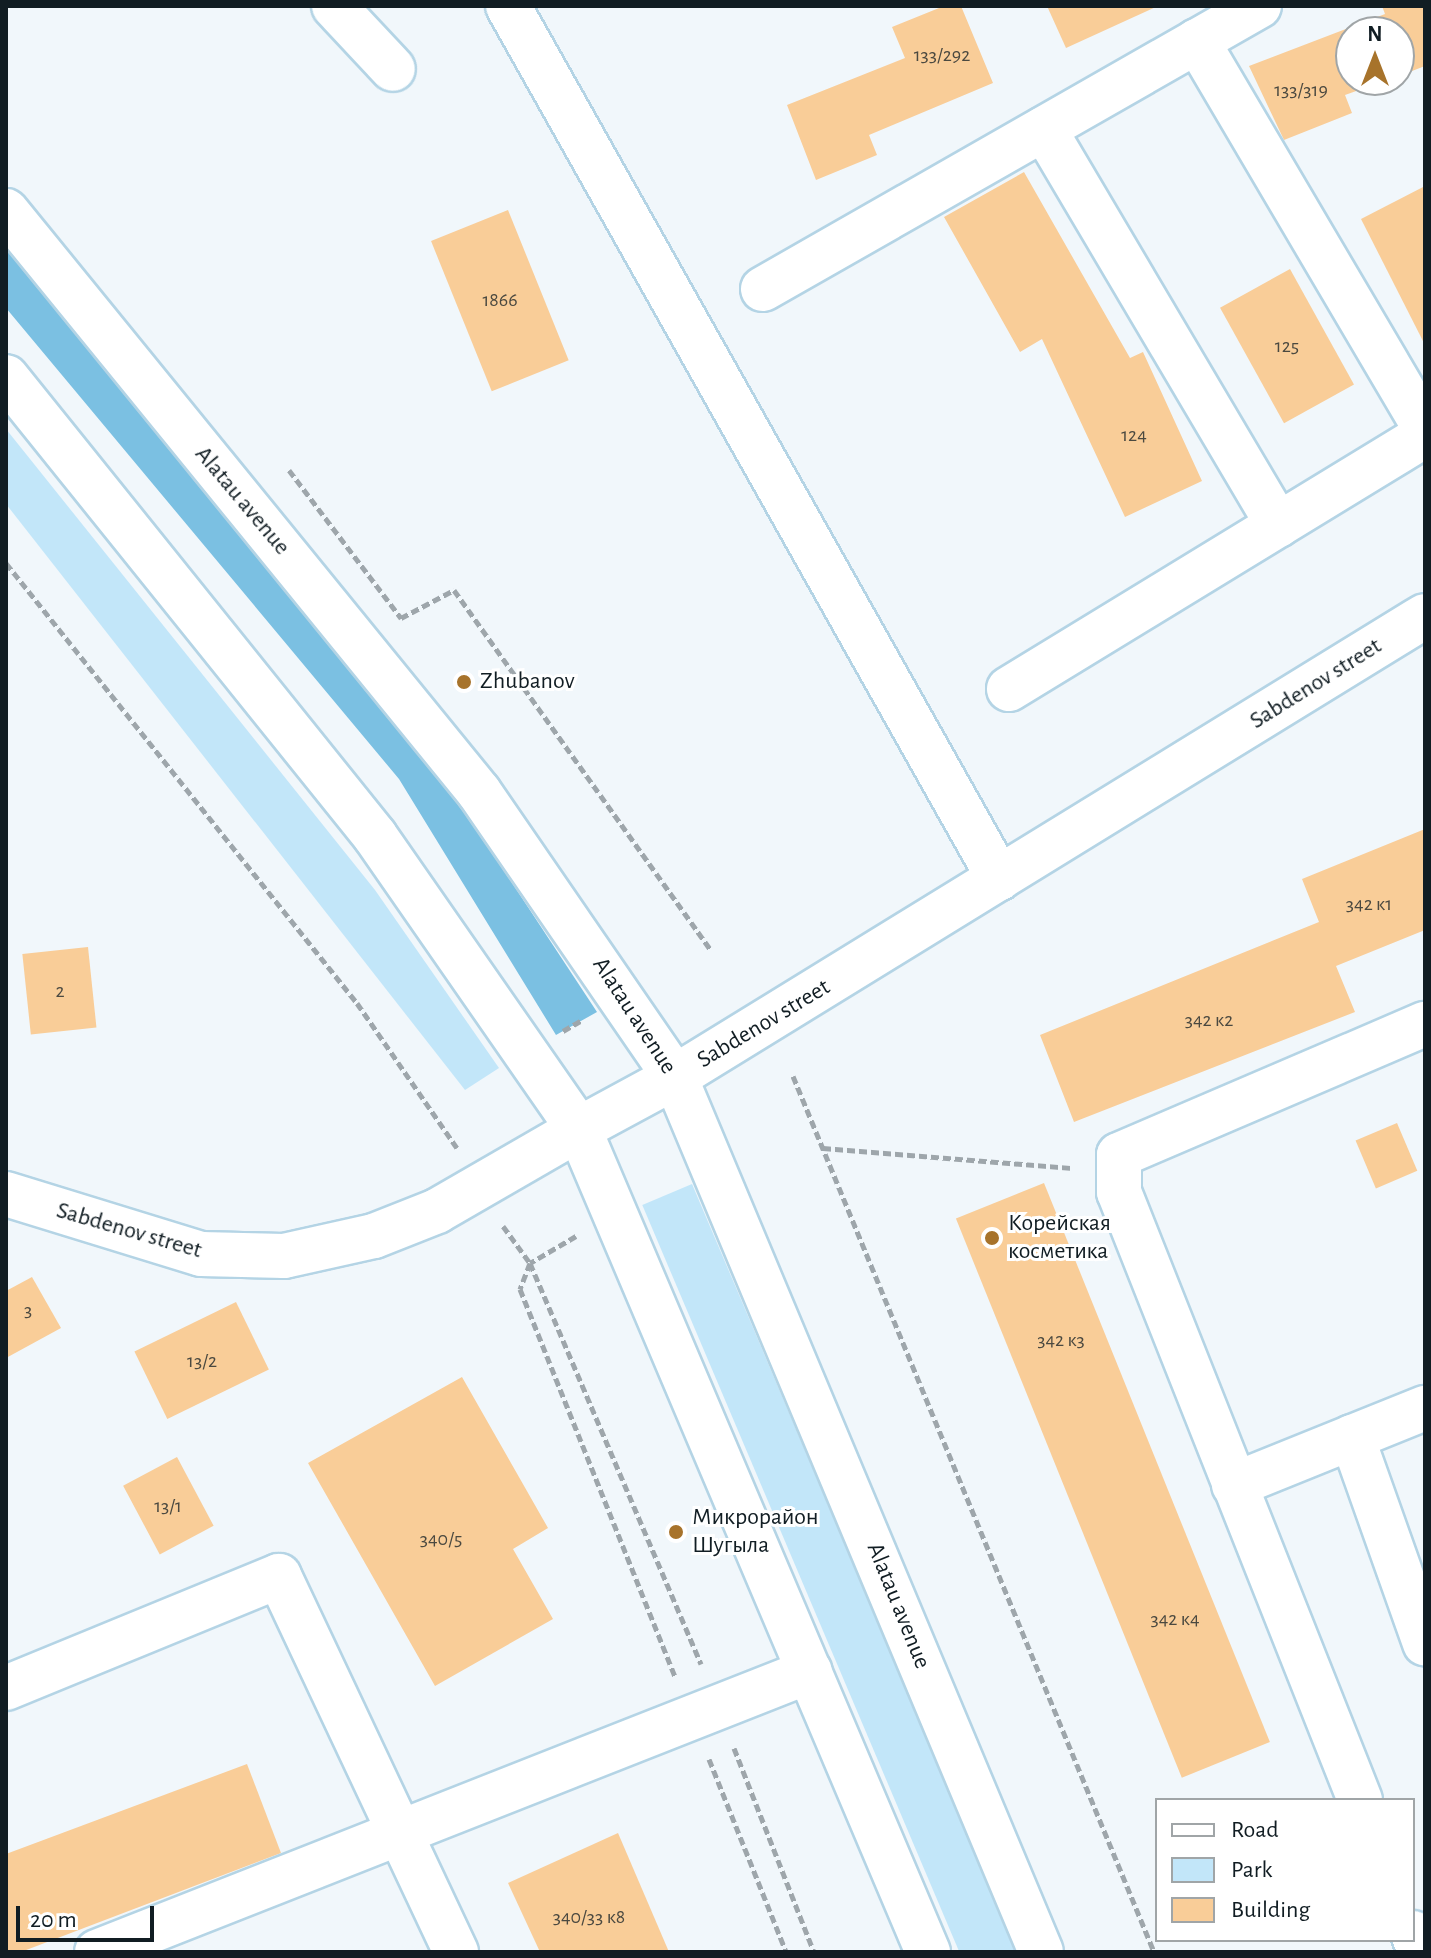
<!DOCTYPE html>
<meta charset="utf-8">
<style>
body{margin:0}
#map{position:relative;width:1431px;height:1958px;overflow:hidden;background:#f1f7fb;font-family:"Alegreya Sans",sans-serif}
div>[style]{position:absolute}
.green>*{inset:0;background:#c2e6f9;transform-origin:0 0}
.forest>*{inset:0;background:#7bc0e2}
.building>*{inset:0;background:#f9cd98;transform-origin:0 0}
.path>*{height:5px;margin-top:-2.5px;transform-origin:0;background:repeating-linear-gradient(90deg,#9ea6ab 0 8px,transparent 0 12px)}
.roads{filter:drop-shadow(2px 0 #b4d4e5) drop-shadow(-2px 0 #b4d4e5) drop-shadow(0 2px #b4d4e5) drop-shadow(0 -2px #b4d4e5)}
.minor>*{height:44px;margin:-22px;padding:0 22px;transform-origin:22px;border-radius:22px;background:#fff}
.major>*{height:44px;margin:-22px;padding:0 22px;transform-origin:22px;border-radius:22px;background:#fff}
.dots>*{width:22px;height:22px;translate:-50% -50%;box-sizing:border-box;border:4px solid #fff;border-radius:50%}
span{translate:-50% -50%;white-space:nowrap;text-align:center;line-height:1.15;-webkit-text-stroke:6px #fff;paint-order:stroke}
.number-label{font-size:20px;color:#4b4940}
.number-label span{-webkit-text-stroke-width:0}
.street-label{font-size:24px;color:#111d23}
.poi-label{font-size:24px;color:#111d23}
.left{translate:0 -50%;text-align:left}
.frame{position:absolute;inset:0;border:8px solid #111d23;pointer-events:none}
.legend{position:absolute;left:1155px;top:1798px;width:260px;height:144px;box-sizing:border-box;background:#fff;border:2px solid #a0a5a7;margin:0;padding:10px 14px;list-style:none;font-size:24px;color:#111d23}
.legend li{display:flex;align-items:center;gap:16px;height:40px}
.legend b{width:40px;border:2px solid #a0a5a7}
.north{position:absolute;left:1335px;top:16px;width:80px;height:80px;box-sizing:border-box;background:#fff;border:2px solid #a0a5a7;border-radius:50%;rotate:0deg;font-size:22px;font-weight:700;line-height:32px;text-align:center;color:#111d23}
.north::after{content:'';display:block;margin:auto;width:28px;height:36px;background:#a7732b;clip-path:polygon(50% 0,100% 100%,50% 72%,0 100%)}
.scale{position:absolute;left:16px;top:1906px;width:138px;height:36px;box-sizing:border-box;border:4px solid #111d23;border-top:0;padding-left:10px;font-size:24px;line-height:28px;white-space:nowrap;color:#111d23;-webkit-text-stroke:6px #fff;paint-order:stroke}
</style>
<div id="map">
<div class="green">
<i style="clip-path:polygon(6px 429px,375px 890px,499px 1068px,465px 1090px,6px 504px)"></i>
<i style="left:692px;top:1184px;width:832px;height:54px;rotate:67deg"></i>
</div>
<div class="forest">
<i style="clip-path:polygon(6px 241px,433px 763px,597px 1012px,556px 1035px,399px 779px,6px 308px)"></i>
</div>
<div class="building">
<i style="clip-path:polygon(944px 6px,961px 6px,993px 83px,869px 135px,877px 155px,816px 180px,787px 105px,905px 58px,892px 27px)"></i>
<i style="clip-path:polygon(1047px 6px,1158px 6px,1066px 48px)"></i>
<i style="clip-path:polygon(1382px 6px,1425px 6px,1425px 66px,1399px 76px,1399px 32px,1351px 32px,1351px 80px,1387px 80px,1345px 95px,1352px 113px,1284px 140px,1249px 66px,1385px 14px)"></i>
<i style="clip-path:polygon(1024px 172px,1130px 358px,1143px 352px,1202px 481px,1125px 517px,1042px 339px,1020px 352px,944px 217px)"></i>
<i style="clip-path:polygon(1425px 186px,1425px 345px,1361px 219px)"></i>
<i style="left:508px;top:210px;width:162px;height:83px;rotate:68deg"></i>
<i style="left:1290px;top:269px;width:132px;height:80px;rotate:61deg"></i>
<i style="clip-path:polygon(1425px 829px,1425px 930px,1336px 966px,1355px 1012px,1074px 1122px,1040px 1035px,1319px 922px,1302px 879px)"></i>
<i style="left:88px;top:947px;width:81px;height:66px;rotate:84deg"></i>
<i style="left:1397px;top:1123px;width:52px;height:45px;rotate:67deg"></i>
<i style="left:1044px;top:1183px;width:603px;height:95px;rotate:68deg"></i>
<i style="clip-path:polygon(32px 1277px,61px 1328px,6px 1358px,6px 1291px)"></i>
<i style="left:236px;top:1302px;width:75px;height:113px;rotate:64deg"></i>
<i style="clip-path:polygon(462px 1377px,548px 1528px,513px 1549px,553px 1619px,435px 1686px,308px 1463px)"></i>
<i style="left:177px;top:1457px;width:78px;height:61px;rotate:62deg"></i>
<i style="clip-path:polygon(247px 1764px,281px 1853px,21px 1952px,6px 1952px,6px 1854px)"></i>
<i style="clip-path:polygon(618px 1833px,669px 1952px,540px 1952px,508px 1883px)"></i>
</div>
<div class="path">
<i style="left:289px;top:470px;width:186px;rotate:52.9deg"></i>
<i style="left:401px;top:618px;width:60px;rotate:-27.8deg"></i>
<i style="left:454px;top:590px;width:441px;rotate:54.5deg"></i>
<i style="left:6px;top:563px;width:563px;rotate:51.42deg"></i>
<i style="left:357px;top:1003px;width:176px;rotate:55.4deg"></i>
<i style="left:563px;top:1031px;width:22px;rotate:-30deg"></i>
<i style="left:793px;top:1076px;width:947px;rotate:67.6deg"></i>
<i style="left:823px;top:1148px;width:251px;rotate:4.6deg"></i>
<i style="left:503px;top:1226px;width:46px;rotate:53.9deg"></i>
<i style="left:530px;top:1263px;width:436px;rotate:66.9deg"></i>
<i style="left:576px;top:1236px;width:53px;rotate:149.6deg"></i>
<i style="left:530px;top:1263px;width:28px;rotate:111deg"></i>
<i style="left:520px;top:1289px;width:417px;rotate:68.2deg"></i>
<i style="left:734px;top:1748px;width:219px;rotate:68.6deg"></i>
<i style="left:709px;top:1759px;width:208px;rotate:68.2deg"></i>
</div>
<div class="roads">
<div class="minor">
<i style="left:334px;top:6px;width:86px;rotate:46.9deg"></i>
<i style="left:508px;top:6px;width:1001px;rotate:60.62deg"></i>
<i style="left:1197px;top:41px;width:449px;rotate:59.5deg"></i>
<i style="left:1044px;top:129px;width:460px;rotate:59.4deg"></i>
<i style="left:763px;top:289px;width:571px;rotate:-29.71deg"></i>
<i style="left:1009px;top:689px;width:487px;rotate:-31.4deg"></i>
<i style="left:675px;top:1077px;width:880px;rotate:-31.58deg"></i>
<i style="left:6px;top:1194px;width:204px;rotate:17.1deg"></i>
<i style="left:201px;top:1254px;width:83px;rotate:1.4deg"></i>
<i style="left:284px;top:1256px;width:92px;rotate:-12.5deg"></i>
<i style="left:374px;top:1236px;width:68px;rotate:-21.6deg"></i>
<i style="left:437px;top:1211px;width:164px;rotate:-30deg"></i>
<i style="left:1352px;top:1437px;width:219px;rotate:70.5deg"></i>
<i style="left:1234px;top:1485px;width:206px;rotate:-22deg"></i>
<i style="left:6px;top:1688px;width:295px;rotate:-22.3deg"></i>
<i style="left:279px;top:1576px;width:416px;rotate:64.8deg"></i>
<i style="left:1360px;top:1800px;width:654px;rotate:-111.62deg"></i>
<i style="left:1119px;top:1192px;width:37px;rotate:-90deg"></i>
<i style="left:1119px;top:1155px;width:333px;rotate:-23.2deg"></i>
<i style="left:1413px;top:1933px;width:20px;rotate:70deg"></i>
<i style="left:97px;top:1952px;width:766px;rotate:-21.51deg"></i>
</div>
<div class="major">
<i style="left:6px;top:211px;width:749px;rotate:50.85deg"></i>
<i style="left:479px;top:792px;width:346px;rotate:55.5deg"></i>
<i style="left:675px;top:1077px;width:948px;rotate:67.3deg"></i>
<i style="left:6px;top:377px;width:589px;rotate:51.2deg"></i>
<i style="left:375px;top:836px;width:357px;rotate:55.2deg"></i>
<i style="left:579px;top:1129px;width:894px;rotate:67.02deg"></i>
<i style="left:579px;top:1129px;width:109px;rotate:-28.4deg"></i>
</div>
</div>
<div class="dots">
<i style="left:464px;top:682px;background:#a7732b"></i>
<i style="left:992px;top:1238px;background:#a7732b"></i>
<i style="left:676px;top:1532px;background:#a7732b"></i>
</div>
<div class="number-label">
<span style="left:942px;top:55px">133/292</span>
<span style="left:1301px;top:90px">133/319</span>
<span style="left:500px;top:300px">1866</span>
<span style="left:1287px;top:346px">125</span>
<span style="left:1134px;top:435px">124</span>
<span style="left:1369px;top:904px">342 к1</span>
<span style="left:60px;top:991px">2</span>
<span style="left:1209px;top:1020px">342 к2</span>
<span style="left:28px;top:1310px">3</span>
<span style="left:1061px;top:1340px">342 к3</span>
<span style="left:202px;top:1361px">13/2</span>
<span style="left:168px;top:1506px">13/1</span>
<span style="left:441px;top:1539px">340/5</span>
<span style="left:1175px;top:1619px">342 к4</span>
<span style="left:589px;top:1917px">340/33 к8</span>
</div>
<div class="street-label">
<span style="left:242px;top:501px;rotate:50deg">Alatau avenue</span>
<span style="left:1316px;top:684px;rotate:-32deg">Sabdenov street</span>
<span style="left:634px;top:1016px;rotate:57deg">Alatau avenue</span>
<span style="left:764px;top:1024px;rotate:-31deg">Sabdenov street</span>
<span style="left:129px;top:1231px;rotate:16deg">Sabdenov street</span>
<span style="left:898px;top:1606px;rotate:68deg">Alatau avenue</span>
</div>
<div class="poi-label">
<span class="left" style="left:480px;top:682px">Zhubanov</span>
<span class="left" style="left:1008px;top:1238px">Корейская<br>косметика</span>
<span class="left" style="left:692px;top:1532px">Микрорайон<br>Шугыла</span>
</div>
<div class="frame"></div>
<ul class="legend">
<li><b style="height:10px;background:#fff"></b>Road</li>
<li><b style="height:22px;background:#c2e6f9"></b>Park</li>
<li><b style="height:22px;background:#f9cd98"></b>Building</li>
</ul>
<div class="north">N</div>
<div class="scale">20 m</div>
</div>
